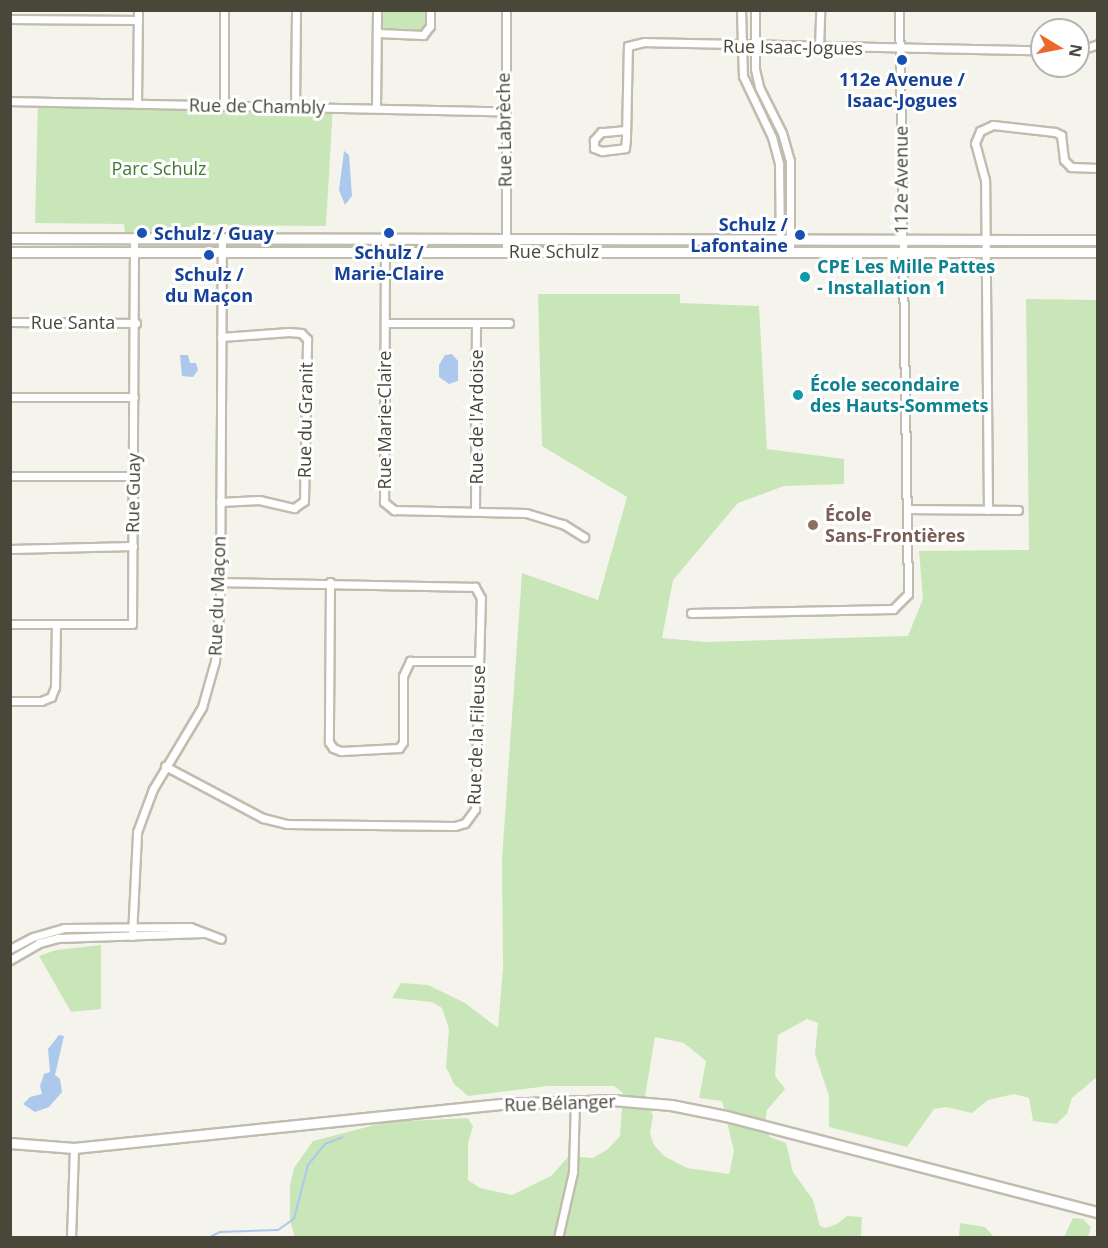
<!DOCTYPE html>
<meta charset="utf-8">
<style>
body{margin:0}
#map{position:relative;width:1108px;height:1248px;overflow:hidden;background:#f5f4ec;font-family:"Open Sans",sans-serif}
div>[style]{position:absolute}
.green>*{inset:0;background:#c9e6b8}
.water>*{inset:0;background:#adc8ed}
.stream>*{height:2px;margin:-1px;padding:0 1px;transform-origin:1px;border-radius:1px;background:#adc8ed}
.roads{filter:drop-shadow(2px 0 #c0bdaf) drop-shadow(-2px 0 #c0bdaf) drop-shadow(0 2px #c0bdaf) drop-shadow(0 -2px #c0bdaf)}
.minor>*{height:7px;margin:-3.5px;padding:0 3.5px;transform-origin:3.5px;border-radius:3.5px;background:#fff}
.tertiary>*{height:9px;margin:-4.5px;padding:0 4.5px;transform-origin:4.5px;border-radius:4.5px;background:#fff}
.dots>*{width:16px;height:16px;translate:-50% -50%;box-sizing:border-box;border:3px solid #fff;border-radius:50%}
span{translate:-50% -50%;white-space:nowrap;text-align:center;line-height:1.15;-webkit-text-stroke:6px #fff;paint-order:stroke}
.street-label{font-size:18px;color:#49463a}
.transit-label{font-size:18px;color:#164399;font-weight:700}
.right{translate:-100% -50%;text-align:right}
.left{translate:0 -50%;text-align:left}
.park-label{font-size:18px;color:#3f782f}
.culture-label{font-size:18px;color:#0d838f;font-weight:700}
.education-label{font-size:18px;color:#785e54;font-weight:700}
.frame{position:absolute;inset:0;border:12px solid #49463a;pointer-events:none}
.north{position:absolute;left:1030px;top:18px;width:60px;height:60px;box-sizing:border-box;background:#fff;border:2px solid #b6b5b0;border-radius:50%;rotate:100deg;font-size:16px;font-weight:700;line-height:24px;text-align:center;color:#49463a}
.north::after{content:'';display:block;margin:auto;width:21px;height:27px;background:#ec692b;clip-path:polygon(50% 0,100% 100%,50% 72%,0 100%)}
</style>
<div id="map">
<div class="green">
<i style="clip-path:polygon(377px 11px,430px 11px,430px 26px,423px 35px,377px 33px)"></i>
<i style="clip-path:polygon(38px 99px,333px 105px,326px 226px,191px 225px,191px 234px,125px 234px,124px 224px,35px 223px)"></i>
<i style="clip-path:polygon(evenodd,538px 294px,680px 294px,680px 303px,759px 306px,767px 449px,844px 459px,844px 484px,784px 486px,738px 503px,673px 580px,662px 638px,705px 642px,908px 636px,923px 599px,919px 551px,1029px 550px,1026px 299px,1097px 300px,1098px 1076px,1072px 1098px,1067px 1114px,1056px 1124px,1033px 1121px,1029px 1098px,1014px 1094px,988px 1100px,972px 1113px,946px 1107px,934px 1109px,907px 1147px,829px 1127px,829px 1096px,815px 1054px,818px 1023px,807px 1019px,778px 1035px,775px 1076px,785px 1089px,767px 1110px,764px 1128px,770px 1137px,786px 1143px,793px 1172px,813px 1200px,820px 1226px,825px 1228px,837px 1224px,847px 1216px,862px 1217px,861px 1237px,295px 1238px,290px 1220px,290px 1186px,294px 1168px,313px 1141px,386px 1122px,468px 1118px,473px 1127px,468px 1143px,468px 1180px,480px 1188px,512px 1195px,551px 1176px,569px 1156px,593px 1158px,608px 1149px,620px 1136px,623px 1093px,614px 1086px,548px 1086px,468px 1096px,454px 1084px,446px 1067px,449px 1029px,442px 1008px,432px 1002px,392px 998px,401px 983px,428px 985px,465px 1003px,498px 1028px,503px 968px,502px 859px,522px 573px,598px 600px,627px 497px,542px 446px,538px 294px,655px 1037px,684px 1043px,706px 1061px,699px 1098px,722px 1101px,734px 1151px,729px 1174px,687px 1168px,664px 1156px,654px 1145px,650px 1133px,653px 1116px,645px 1096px,655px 1037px)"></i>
<i style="clip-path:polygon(101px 945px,101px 1009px,71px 1012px,39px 956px,56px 950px)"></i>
<i style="clip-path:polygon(1073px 1218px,1083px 1219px,1091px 1227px,1088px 1237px,1064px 1237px)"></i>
<i style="clip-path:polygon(960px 1223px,985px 1227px,994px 1237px,959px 1237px)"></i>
</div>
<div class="water">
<i style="clip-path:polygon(344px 151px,349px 155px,352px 196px,345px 205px,339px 190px)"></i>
<i style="clip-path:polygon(452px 354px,458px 361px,458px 381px,449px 384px,439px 377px,439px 365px,445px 355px)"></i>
<i style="clip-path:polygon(180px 355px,188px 355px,190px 363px,196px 363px,198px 370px,193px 377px,182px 376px)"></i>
<i style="clip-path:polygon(59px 1035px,64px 1036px,55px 1075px,60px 1079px,62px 1092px,49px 1107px,35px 1112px,23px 1104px,30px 1097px,42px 1094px,40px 1086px,44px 1074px,50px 1072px,48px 1049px)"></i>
</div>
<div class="stream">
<i style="left:208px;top:1238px;width:13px;rotate:-27deg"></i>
<i style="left:220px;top:1232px;width:58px;rotate:-2deg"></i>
<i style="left:278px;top:1230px;width:19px;rotate:-35deg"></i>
<i style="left:294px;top:1219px;width:56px;rotate:-75.5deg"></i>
<i style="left:308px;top:1165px;width:27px;rotate:-51deg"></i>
<i style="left:325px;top:1144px;width:19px;rotate:-21deg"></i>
</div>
<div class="roads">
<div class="minor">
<i style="left:741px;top:10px;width:66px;rotate:88.3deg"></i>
<i style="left:743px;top:76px;width:68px;rotate:64.6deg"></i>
<i style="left:772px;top:137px;width:28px;rotate:75deg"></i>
<i style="left:779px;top:164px;width:88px;rotate:89.3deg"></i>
<i style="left:755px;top:10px;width:59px;rotate:90deg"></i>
<i style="left:755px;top:69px;width:18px;rotate:77deg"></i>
<i style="left:759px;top:87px;width:51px;rotate:63.4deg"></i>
<i style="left:782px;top:133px;width:29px;rotate:74deg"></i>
<i style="left:790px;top:161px;width:91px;rotate:90deg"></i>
<i style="left:10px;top:19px;width:128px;rotate:0.4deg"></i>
<i style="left:377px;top:33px;width:46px;rotate:2.5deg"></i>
<i style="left:423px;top:35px;width:11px;rotate:-52deg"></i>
<i style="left:430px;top:26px;width:16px;rotate:-90deg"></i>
<i style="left:819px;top:47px;width:37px;rotate:-88deg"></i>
<i style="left:1078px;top:51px;width:21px;rotate:-19deg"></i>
<i style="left:10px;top:101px;width:494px;rotate:1.2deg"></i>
<i style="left:137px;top:104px;width:94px;rotate:-89.4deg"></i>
<i style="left:224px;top:105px;width:95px;rotate:-90deg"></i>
<i style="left:295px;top:107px;width:97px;rotate:-89.4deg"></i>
<i style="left:376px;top:108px;width:98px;rotate:-89.4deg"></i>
<i style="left:626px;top:130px;width:25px;rotate:175deg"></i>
<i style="left:601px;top:132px;width:11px;rotate:131deg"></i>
<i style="left:594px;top:140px;width:8px;rotate:90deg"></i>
<i style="left:594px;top:148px;width:9px;rotate:21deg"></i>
<i style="left:602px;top:151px;width:23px;rotate:-7deg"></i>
<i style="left:625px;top:148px;width:10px;rotate:-84deg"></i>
<i style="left:626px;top:138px;width:92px;rotate:-88.8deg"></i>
<i style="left:628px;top:46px;width:16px;rotate:-14deg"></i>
<i style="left:644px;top:42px;width:398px;rotate:1.2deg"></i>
<i style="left:385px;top:238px;width:264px;rotate:90.2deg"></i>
<i style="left:384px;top:502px;width:13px;rotate:39deg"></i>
<i style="left:394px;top:510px;width:132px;rotate:1.3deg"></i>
<i style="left:526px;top:513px;width:39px;rotate:17deg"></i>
<i style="left:563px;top:524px;width:25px;rotate:32deg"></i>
<i style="left:506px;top:250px;width:240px;rotate:-90deg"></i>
<i style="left:10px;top:322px;width:126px;rotate:0.5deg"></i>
<i style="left:385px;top:323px;width:124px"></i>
<i style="left:10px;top:397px;width:124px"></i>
<i style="left:10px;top:476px;width:123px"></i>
<i style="left:220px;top:502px;width:39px;rotate:-3deg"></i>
<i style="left:259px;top:500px;width:36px;rotate:13deg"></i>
<i style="left:294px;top:508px;width:12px;rotate:-35deg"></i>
<i style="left:304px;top:501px;width:162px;rotate:-88.9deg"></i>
<i style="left:307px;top:339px;width:8px;rotate:-135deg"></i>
<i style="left:301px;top:333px;width:12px;rotate:-175deg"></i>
<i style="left:289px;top:332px;width:68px;rotate:175.8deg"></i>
<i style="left:907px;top:509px;width:111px;rotate:0.5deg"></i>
<i style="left:988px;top:510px;width:330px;rotate:-90.5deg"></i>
<i style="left:985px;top:180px;width:38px;rotate:-105deg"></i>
<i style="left:975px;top:143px;width:13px;rotate:-67deg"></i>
<i style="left:980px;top:131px;width:14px;rotate:-25deg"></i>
<i style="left:993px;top:125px;width:62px;rotate:6.4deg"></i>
<i style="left:1055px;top:132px;width:7px;rotate:27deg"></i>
<i style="left:1061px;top:135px;width:25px;rotate:83deg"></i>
<i style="left:1064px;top:160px;width:10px;rotate:45deg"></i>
<i style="left:1071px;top:167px;width:27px;rotate:2deg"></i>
<i style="left:475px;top:511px;width:188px;rotate:-89.7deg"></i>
<i style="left:10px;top:549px;width:123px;rotate:-1.4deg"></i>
<i style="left:330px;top:582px;width:160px;rotate:90.4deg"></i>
<i style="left:329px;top:742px;width:7px;rotate:56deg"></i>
<i style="left:333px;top:748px;width:9px;rotate:21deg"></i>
<i style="left:341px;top:751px;width:58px;rotate:-3deg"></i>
<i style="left:399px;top:748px;width:7px;rotate:-56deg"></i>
<i style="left:403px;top:742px;width:66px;rotate:-90deg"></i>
<i style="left:403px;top:676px;width:17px;rotate:-65deg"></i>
<i style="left:410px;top:661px;width:69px"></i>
<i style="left:691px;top:613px;width:202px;rotate:-1.1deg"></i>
<i style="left:893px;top:609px;width:21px;rotate:-45deg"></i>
<i style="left:908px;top:594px;width:584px;rotate:-90.88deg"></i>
<i style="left:10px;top:624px;width:122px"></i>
<i style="left:132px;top:624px;width:385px;rotate:-89.7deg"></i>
<i style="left:10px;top:701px;width:31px"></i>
<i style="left:41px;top:701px;width:11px;rotate:-22deg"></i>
<i style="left:51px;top:697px;width:11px;rotate:-68deg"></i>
<i style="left:55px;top:687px;width:63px;rotate:-89.1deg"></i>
<i style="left:165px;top:766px;width:111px;rotate:28deg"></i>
<i style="left:263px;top:818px;width:25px;rotate:14deg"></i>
<i style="left:287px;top:824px;width:168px;rotate:0.7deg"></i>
<i style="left:455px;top:826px;width:10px;rotate:-17deg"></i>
<i style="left:465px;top:823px;width:17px;rotate:-54deg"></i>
<i style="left:475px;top:809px;width:211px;rotate:-88.4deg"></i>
<i style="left:481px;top:598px;width:13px;rotate:-119deg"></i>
<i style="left:475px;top:587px;width:255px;rotate:-178.9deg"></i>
<i style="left:132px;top:936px;width:104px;rotate:-87.2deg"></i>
<i style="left:137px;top:832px;width:46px;rotate:-69.6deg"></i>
<i style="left:153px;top:789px;width:96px;rotate:-59.1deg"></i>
<i style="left:202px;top:707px;width:48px;rotate:-74.2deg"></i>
<i style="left:215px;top:661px;width:59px;rotate:-85.2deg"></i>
<i style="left:220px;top:602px;width:365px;rotate:-89.7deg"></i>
<i style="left:10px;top:949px;width:26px;rotate:-28deg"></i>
<i style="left:33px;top:937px;width:32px;rotate:-16deg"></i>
<i style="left:64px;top:928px;width:126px;rotate:-0.5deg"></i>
<i style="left:190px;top:927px;width:33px;rotate:21deg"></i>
<i style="left:10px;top:960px;width:34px;rotate:-30deg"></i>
<i style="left:39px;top:943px;width:20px;rotate:-15deg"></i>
<i style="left:58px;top:938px;width:146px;rotate:-2deg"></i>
<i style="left:71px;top:1238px;width:90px;rotate:-88.1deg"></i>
<i style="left:558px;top:1238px;width:68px;rotate:-77.2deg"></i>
<i style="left:573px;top:1172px;width:72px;rotate:-88.4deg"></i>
</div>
<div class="tertiary">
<i style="left:10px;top:238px;width:1088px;rotate:0.11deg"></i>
<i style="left:10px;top:252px;width:1088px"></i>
<i style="left:10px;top:1143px;width:64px;rotate:4.5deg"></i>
<i style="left:74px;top:1148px;width:429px;rotate:-5.9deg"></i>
<i style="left:501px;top:1104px;width:111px;rotate:-2.1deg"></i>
<i style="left:612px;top:1100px;width:59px;rotate:4.8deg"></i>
<i style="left:671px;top:1105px;width:56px;rotate:11.3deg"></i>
<i style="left:726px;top:1116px;width:384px;rotate:14.5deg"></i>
</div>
</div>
<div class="dots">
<i style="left:902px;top:60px;background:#1a4fb4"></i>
<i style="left:142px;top:233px;background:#1a4fb4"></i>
<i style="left:389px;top:233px;background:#1a4fb4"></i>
<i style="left:800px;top:235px;background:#1a4fb4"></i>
<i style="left:209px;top:255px;background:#1a4fb4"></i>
<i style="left:805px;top:277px;background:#0f9aa8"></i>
<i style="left:798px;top:395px;background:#0f9aa8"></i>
<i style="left:813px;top:525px;background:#8d6e63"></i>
</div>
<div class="street-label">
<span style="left:793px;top:47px;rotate:1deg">Rue Isaac-Jogues</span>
<span style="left:257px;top:106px;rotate:1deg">Rue de Chambly</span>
<span style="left:504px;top:130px;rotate:-91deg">Rue Labrèche</span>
<span style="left:901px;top:180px;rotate:-90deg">112e Avenue</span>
<span style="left:554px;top:251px">Rue Schulz</span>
<span style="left:73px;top:322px">Rue Santa</span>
<span style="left:476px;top:417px;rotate:-90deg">Rue de l'Ardoise</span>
<span style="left:305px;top:420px;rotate:-89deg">Rue du Granit</span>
<span style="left:384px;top:420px;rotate:-90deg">Rue Marie-Claire</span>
<span style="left:133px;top:493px;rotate:-89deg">Rue Guay</span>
<span style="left:217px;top:596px;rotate:-88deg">Rue du Maçon</span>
<span style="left:476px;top:735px;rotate:-88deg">Rue de la Fileuse</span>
<span style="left:560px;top:1103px;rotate:-2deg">Rue Bélanger</span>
</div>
<div class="transit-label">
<span style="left:902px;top:90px">112e Avenue /<br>Isaac-Jogues</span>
<span class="right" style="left:788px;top:235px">Schulz /<br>Lafontaine</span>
<span class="left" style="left:154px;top:233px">Schulz / Guay</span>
<span style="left:389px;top:263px">Schulz /<br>Marie-Claire</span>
<span style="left:209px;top:285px">Schulz /<br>du Maçon</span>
</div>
<div class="park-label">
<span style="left:159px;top:168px">Parc Schulz</span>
</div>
<div class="culture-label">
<span class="left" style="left:817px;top:277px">CPE Les Mille Pattes<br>- Installation 1</span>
<span class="left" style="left:810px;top:395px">École secondaire<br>des Hauts-Sommets</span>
</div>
<div class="education-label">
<span class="left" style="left:825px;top:525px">École<br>Sans-Frontières</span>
</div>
<div class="frame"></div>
<div class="north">N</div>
</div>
